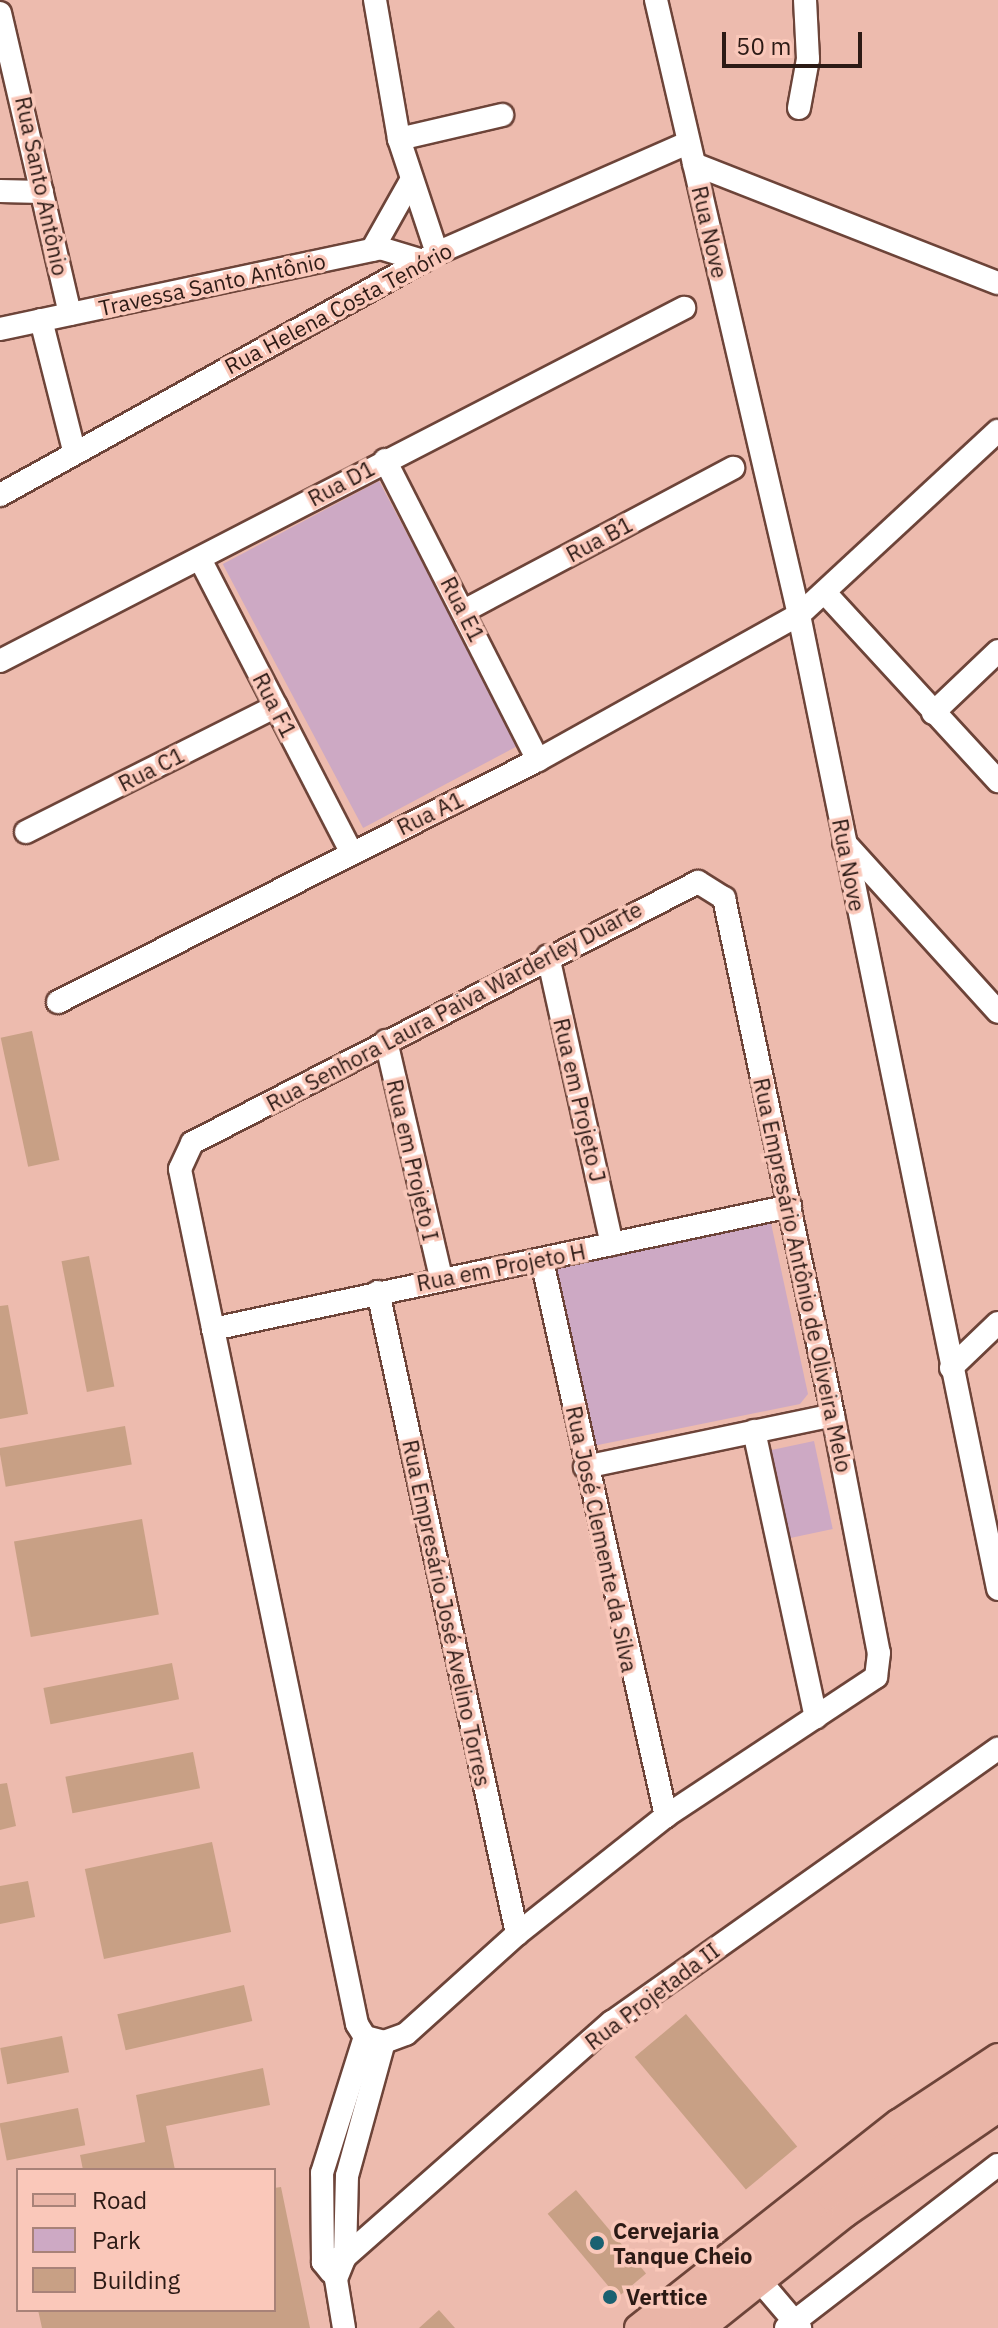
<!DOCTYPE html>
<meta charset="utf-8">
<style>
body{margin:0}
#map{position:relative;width:998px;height:2328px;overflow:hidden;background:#edbbae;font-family:"IBM Plex Sans",sans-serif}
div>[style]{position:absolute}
.green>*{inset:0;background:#cda9c4;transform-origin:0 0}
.building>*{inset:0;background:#c8a085;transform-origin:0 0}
.roads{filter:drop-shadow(2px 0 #6d4439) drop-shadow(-2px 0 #6d4439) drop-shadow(0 2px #6d4439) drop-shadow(0 -2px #6d4439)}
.minor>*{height:22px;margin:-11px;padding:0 11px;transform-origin:11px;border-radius:11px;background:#fff}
.major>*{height:26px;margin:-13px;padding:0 13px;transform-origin:13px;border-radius:13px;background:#eab5a7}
.dots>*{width:22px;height:22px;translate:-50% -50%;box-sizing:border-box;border:4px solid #fac8ba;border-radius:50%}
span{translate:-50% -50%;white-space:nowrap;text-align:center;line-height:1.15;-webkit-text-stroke:7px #fac8ba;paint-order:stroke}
.street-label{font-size:22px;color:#2c1a15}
.poi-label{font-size:22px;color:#2c1a15;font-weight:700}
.left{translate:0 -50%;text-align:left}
.legend{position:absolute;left:16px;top:2168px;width:260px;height:144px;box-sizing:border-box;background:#fac8ba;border:2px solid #a88278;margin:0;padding:10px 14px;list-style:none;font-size:24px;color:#2c1a15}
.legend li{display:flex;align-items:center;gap:16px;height:40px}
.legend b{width:40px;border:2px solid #a88278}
.scale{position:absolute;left:722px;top:32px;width:140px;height:36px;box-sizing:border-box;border:4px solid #2c1a15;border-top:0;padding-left:10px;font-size:24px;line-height:28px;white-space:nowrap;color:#2c1a15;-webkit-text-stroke:6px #fac8ba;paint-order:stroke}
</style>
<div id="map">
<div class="green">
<i style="left:379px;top:481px;width:299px;height:177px;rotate:62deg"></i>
<i style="clip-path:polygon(769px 1214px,808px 1394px,800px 1404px,593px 1446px,545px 1271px,555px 1254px)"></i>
<i style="left:814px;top:1441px;width:90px;height:47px;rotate:78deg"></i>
</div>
<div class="building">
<i style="left:32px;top:1031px;width:132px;height:32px;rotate:78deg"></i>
<i style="left:89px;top:1256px;width:133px;height:28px;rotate:79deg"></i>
<i style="clip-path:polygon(8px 1305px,28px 1414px,0 1419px,0 1306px)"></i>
<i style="left:125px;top:1426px;width:39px;height:128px;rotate:80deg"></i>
<i style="left:142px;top:1519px;width:97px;height:130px;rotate:80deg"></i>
<i style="left:172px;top:1663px;width:37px;height:131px;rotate:79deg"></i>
<i style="left:193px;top:1752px;width:37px;height:130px;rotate:79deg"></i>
<i style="clip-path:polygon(7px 1783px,16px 1826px,0 1830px,0 1784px)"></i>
<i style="left:212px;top:1842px;width:92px;height:130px;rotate:78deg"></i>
<i style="clip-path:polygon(28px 1881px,35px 1917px,0 1924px,0 1886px)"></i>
<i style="left:244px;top:1985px;width:37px;height:130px;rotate:77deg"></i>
<i style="left:686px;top:2014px;width:173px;height:67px;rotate:50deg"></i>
<i style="left:62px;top:2036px;width:37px;height:63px;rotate:79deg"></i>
<i style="clip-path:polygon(263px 2068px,270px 2105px,166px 2126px,175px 2170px,83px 2170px,80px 2155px,145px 2142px,136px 2095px)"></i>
<i style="left:78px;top:2108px;width:38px;height:80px;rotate:79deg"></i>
<i style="clip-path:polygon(281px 2187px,310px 2328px,42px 2328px,38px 2310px,274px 2310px,274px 2188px)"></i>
<i style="left:576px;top:2190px;width:109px;height:37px;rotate:50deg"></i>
<i style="clip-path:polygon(439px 2310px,455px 2328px,419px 2328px)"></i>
</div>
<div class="roads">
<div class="minor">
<i style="left:375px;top:0;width:141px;rotate:80.2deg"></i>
<i style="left:399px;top:139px;width:120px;rotate:71.6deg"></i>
<i style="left:656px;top:0;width:631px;rotate:76.91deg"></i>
<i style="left:799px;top:615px;width:994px;rotate:78.45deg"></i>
<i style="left:0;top:13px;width:309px;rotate:76.9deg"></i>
<i style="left:799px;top:108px;width:50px;rotate:-79.6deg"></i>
<i style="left:808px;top:59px;width:59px;rotate:-92.9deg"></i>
<i style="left:399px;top:139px;width:106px;rotate:-13.1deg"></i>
<i style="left:694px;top:164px;width:326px;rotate:21.4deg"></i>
<i style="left:0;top:191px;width:42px;rotate:1.4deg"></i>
<i style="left:372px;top:250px;width:81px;rotate:-60.6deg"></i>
<i style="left:41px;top:320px;width:134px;rotate:75.8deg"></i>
<i style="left:0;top:329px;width:389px;rotate:-12deg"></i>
<i style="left:380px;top:248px;width:45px;rotate:16.8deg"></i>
<i style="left:385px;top:460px;width:337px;rotate:63deg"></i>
<i style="left:0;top:495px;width:500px;rotate:-29deg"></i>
<i style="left:437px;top:253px;width:274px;rotate:-23.7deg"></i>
<i style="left:200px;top:559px;width:330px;rotate:62.7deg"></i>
<i style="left:827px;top:595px;width:253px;rotate:47.4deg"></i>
<i style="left:464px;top:611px;width:305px;rotate:-28deg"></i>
<i style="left:0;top:661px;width:770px;rotate:-27.3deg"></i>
<i style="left:933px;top:713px;width:90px;rotate:-43.6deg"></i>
<i style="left:26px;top:832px;width:280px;rotate:-26.7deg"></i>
<i style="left:844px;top:842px;width:229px;rotate:47.8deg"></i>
<i style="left:698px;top:882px;width:31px;rotate:32deg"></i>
<i style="left:724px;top:898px;width:528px;rotate:78.09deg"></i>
<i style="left:833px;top:1415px;width:242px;rotate:79.1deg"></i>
<i style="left:879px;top:1653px;width:24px;rotate:97deg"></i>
<i style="left:876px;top:1677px;width:252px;rotate:146.5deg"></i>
<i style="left:666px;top:1816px;width:190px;rotate:141.6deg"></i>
<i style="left:517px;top:1934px;width:149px;rotate:138deg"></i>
<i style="left:406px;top:2034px;width:23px;rotate:160deg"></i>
<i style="left:384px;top:2042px;width:20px;rotate:-165deg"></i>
<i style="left:365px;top:2037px;width:15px;rotate:-122deg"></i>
<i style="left:357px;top:2024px;width:873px;rotate:-101.7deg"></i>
<i style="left:180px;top:1169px;width:29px;rotate:-65deg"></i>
<i style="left:192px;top:1143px;width:569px;rotate:-27.29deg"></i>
<i style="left:548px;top:956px;width:295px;rotate:77.5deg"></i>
<i style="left:58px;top:1002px;width:538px;rotate:-26.76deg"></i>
<i style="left:538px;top:760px;width:299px;rotate:-29.1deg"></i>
<i style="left:799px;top:615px;width:271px;rotate:-42.8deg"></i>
<i style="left:386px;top:1041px;width:243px;rotate:76.9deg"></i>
<i style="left:542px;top:1261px;width:569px;rotate:77.41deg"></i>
<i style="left:378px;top:1292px;width:657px;rotate:77.78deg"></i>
<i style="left:213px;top:1329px;width:590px;rotate:-12.03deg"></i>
<i style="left:951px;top:1368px;width:65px;rotate:-43.8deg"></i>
<i style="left:754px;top:1431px;width:293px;rotate:77.8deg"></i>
<i style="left:585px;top:1467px;width:253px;rotate:-11.8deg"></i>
<i style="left:323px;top:2262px;width:23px;rotate:-13deg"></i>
<i style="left:345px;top:2257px;width:356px;rotate:-41.4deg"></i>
<i style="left:612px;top:2022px;width:473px;rotate:-35.3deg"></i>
<i style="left:331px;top:2272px;width:13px;rotate:-129deg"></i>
<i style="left:323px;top:2262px;width:89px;rotate:-90.6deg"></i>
<i style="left:322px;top:2173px;width:143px;rotate:-72.5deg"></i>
<i style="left:760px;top:2281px;width:62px;rotate:49.6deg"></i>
<i style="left:344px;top:2328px;width:50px;rotate:-99.3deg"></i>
<i style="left:336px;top:2279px;width:24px;rotate:-68deg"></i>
<i style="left:345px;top:2257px;width:81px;rotate:-88.6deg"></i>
<i style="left:347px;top:2176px;width:139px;rotate:-74.6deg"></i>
<i style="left:786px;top:2328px;width:267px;rotate:-37.6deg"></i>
</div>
<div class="major">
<i style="left:638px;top:2328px;width:331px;rotate:-38.3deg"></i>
<i style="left:898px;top:2123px;width:120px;rotate:-33.4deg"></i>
<i style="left:669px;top:2328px;width:208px;rotate:-39deg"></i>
<i style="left:831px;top:2197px;width:202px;rotate:-34.3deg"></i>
<i style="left:702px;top:2328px;width:183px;rotate:-38.6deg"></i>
<i style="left:845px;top:2214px;width:186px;rotate:-34.5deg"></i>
</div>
</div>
<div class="dots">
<i style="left:597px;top:2243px;background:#1a6171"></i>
<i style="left:610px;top:2297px;background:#1a6171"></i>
</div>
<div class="street-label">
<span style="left:42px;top:186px;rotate:78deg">Rua Santo Antônio</span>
<span style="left:710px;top:232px;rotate:77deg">Rua Nove</span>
<span style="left:212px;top:284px;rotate:-12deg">Travessa Santo Antônio</span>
<span style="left:338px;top:308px;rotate:-28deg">Rua Helena Costa Tenório</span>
<span style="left:341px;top:483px;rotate:-28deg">Rua D1</span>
<span style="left:599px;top:539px;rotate:-28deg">Rua B1</span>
<span style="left:463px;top:609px;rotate:63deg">Rua E1</span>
<span style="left:275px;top:705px;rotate:63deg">Rua F1</span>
<span style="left:151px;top:769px;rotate:-27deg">Rua C1</span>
<span style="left:430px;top:813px;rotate:-26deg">Rua A1</span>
<span style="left:849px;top:865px;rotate:79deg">Rua Nove</span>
<span style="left:454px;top:1006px;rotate:-28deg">Rua Senhora Laura Paiva Warderley Duarte</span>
<span style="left:580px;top:1100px;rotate:77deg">Rua em Projeto J</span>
<span style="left:413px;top:1160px;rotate:77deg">Rua em Projeto I</span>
<span style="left:501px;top:1267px;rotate:-11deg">Rua em Projeto H</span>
<span style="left:803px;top:1275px;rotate:78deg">Rua Empresário Antônio de Oliveira Melo</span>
<span style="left:602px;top:1539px;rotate:78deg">Rua José Clemente da Silva</span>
<span style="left:447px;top:1613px;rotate:78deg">Rua Empresário José Avelino Torres</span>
<span style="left:652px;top:1996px;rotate:-37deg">Rua Projetada II</span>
</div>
<div class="poi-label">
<span class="left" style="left:613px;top:2243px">Cervejaria<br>Tanque Cheio</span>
<span class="left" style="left:626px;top:2297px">Verttice</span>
</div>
<ul class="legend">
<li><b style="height:10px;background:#eab5a7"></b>Road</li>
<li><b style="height:22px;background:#cda9c4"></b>Park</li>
<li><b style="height:22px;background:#c8a085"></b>Building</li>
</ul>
<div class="scale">50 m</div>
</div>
